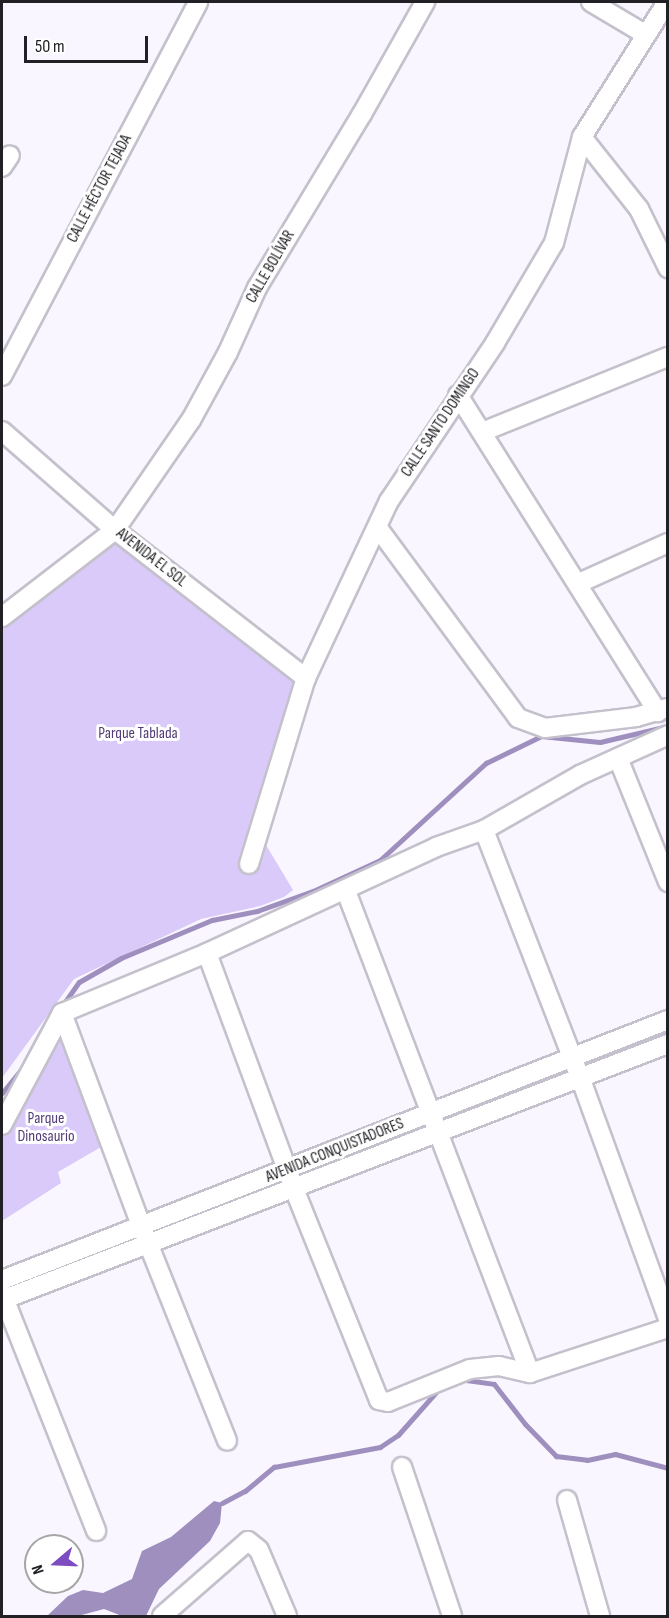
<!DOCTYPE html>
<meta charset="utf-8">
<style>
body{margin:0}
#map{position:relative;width:669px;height:1618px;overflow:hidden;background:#f9f6ff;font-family:"Sofia Sans Condensed",sans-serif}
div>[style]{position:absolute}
.green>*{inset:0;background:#d9caf9}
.water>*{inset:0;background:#9e8fbe}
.stream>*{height:5px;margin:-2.5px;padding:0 2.5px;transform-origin:2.5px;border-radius:2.5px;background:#9e8fbe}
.roads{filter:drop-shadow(2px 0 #c4c1cc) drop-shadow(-2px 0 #c4c1cc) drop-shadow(0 2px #c4c1cc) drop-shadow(0 -2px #c4c1cc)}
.minor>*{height:18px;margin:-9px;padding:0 9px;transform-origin:9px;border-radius:9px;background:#fff}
span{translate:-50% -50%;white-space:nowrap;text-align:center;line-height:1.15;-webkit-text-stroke:6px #fff;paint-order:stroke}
.street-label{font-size:16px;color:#212024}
.park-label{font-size:16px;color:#523b77}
.frame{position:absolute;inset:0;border:3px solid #212024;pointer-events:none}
.north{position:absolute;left:24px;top:1534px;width:60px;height:60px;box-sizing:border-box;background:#fff;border:2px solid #a6a6a7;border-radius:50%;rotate:251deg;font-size:16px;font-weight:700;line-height:24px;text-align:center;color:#212024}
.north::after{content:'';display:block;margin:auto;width:21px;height:27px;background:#7d4bc2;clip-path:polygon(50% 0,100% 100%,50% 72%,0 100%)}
.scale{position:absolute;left:24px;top:36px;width:124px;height:27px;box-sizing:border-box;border:3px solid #212024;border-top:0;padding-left:8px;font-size:18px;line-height:21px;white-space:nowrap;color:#212024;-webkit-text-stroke:4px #fff;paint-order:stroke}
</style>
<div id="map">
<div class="green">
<i style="clip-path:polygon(116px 538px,294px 683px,254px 825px,293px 890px,284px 897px,260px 906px,201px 919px,74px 979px,2px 1078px,2px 623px)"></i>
<i style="clip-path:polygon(59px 1036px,101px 1147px,58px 1172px,61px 1183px,2px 1221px,2px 1114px)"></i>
</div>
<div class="water">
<i style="clip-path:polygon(214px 1501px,222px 1503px,220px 1523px,210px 1541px,159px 1589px,146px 1616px,122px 1616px,104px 1609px,78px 1616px,47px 1616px,68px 1596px,83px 1590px,103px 1593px,132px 1579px,142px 1551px,171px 1537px)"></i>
</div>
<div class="stream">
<i style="left:62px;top:1006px;width:29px;rotate:-55deg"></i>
<i style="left:79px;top:982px;width:48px;rotate:-29.7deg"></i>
<i style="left:121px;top:958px;width:99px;rotate:-22.7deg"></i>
<i style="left:212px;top:920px;width:46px;rotate:-11.3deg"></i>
<i style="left:257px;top:911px;width:59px;rotate:-19.7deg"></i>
<i style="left:313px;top:891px;width:74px;rotate:-24.8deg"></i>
<i style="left:380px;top:860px;width:144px;rotate:-42.5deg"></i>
<i style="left:486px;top:763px;width:61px;rotate:-26.1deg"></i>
<i style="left:541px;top:736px;width:59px;rotate:5.8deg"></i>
<i style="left:600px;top:742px;width:70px;rotate:-13.2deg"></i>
<i style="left:2px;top:1093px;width:36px;rotate:-51deg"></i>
<i style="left:466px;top:1380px;width:28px;rotate:8deg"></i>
<i style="left:494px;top:1384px;width:51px;rotate:52.2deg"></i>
<i style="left:525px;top:1424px;width:45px;rotate:45.9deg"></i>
<i style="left:556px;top:1456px;width:31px;rotate:7deg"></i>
<i style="left:587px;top:1460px;width:29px;rotate:-12deg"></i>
<i style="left:615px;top:1454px;width:55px;rotate:14.8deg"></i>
<i style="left:222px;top:1503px;width:26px;rotate:-28deg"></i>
<i style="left:245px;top:1491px;width:38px;rotate:-40deg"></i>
<i style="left:274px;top:1467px;width:108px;rotate:-10.7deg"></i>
<i style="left:380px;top:1447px;width:22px;rotate:-34deg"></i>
<i style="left:398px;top:1435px;width:59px;rotate:-48.4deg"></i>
</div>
<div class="roads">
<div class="minor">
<i style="left:591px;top:2px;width:63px;rotate:30.7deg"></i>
<i style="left:582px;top:137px;width:92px;rotate:51.6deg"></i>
<i style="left:639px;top:209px;width:66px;rotate:63.8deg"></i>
<i style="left:2px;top:167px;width:14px;rotate:-56deg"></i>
<i style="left:2px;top:376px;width:422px;rotate:-62.3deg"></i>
<i style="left:458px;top:395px;width:375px;rotate:57.8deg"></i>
<i style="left:2px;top:431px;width:150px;rotate:41.2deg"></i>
<i style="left:115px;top:530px;width:242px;rotate:37.8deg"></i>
<i style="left:482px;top:432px;width:201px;rotate:-22deg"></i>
<i style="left:378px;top:528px;width:236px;rotate:53.6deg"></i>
<i style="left:518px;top:718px;width:29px;rotate:20deg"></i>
<i style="left:545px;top:728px;width:92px;rotate:-6.9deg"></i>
<i style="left:636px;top:717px;width:33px;rotate:-16deg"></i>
<i style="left:579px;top:583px;width:98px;rotate:-24.2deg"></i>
<i style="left:2px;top:617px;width:143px;rotate:-37.6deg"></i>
<i style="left:115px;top:530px;width:134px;rotate:-55.4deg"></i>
<i style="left:191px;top:420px;width:77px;rotate:-61.4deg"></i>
<i style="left:228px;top:352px;width:70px;rotate:-65.6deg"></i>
<i style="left:257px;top:288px;width:203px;rotate:-58.9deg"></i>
<i style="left:362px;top:114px;width:129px;rotate:-60.6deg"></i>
<i style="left:618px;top:758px;width:134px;rotate:68deg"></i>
<i style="left:484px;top:830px;width:265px;rotate:68.8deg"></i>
<i style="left:580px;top:1077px;width:258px;rotate:70deg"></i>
<i style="left:249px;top:864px;width:195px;rotate:-73deg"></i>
<i style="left:306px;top:678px;width:195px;rotate:-64.9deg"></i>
<i style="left:389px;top:501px;width:190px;rotate:-56.1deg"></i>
<i style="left:495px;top:343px;width:116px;rotate:-59.5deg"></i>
<i style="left:554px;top:243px;width:110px;rotate:-75.2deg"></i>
<i style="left:582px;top:137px;width:160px;rotate:-57.8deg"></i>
<i style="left:346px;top:891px;width:516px;rotate:69.11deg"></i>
<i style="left:207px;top:953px;width:252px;rotate:-24.8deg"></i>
<i style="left:436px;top:847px;width:51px;rotate:-19.5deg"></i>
<i style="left:484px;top:830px;width:111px;rotate:-29.8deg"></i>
<i style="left:580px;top:775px;width:97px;rotate:-24.4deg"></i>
<i style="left:62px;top:1013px;width:229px;rotate:69.6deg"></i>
<i style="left:142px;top:1228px;width:229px;rotate:68.2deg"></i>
<i style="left:2px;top:1125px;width:127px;rotate:-61.8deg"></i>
<i style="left:62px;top:1013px;width:157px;rotate:-22.5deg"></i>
<i style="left:207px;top:953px;width:248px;rotate:69.7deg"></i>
<i style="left:293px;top:1186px;width:231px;rotate:68.1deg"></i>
<i style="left:379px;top:1400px;width:9px;rotate:13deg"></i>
<i style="left:388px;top:1402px;width:88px;rotate:-21.9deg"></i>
<i style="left:470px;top:1369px;width:29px;rotate:-6deg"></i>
<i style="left:499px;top:1366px;width:32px;rotate:13deg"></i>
<i style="left:530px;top:1373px;width:145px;rotate:-18.1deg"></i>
<i style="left:2px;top:1280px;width:715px;rotate:-21.33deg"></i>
<i style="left:2px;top:1293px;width:256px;rotate:68.4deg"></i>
<i style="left:2px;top:1300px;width:714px;rotate:-21.03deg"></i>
<i style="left:402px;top:1467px;width:157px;rotate:71.4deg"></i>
<i style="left:567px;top:1500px;width:121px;rotate:74.1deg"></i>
<i style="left:162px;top:1616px;width:114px;rotate:-41.1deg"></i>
<i style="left:248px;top:1541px;width:14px;rotate:39deg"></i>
<i style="left:259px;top:1550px;width:72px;rotate:67deg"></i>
</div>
</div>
<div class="street-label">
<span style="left:100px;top:189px;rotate:-62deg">CALLE HÉCTOR TEJADA</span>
<span style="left:271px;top:267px;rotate:-60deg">CALLE BOLÍVAR</span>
<span style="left:441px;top:423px;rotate:-56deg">CALLE SANTO DOMINGO</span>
<span style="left:151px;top:558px;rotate:38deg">AVENIDA EL SOL</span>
<span style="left:335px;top:1151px;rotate:-22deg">AVENIDA CONQUISTADORES</span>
</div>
<div class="park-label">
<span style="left:138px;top:734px">Parque Tablada</span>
<span style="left:46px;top:1128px">Parque<br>Dinosaurio</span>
</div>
<div class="frame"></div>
<div class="north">N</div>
<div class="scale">50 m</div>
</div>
